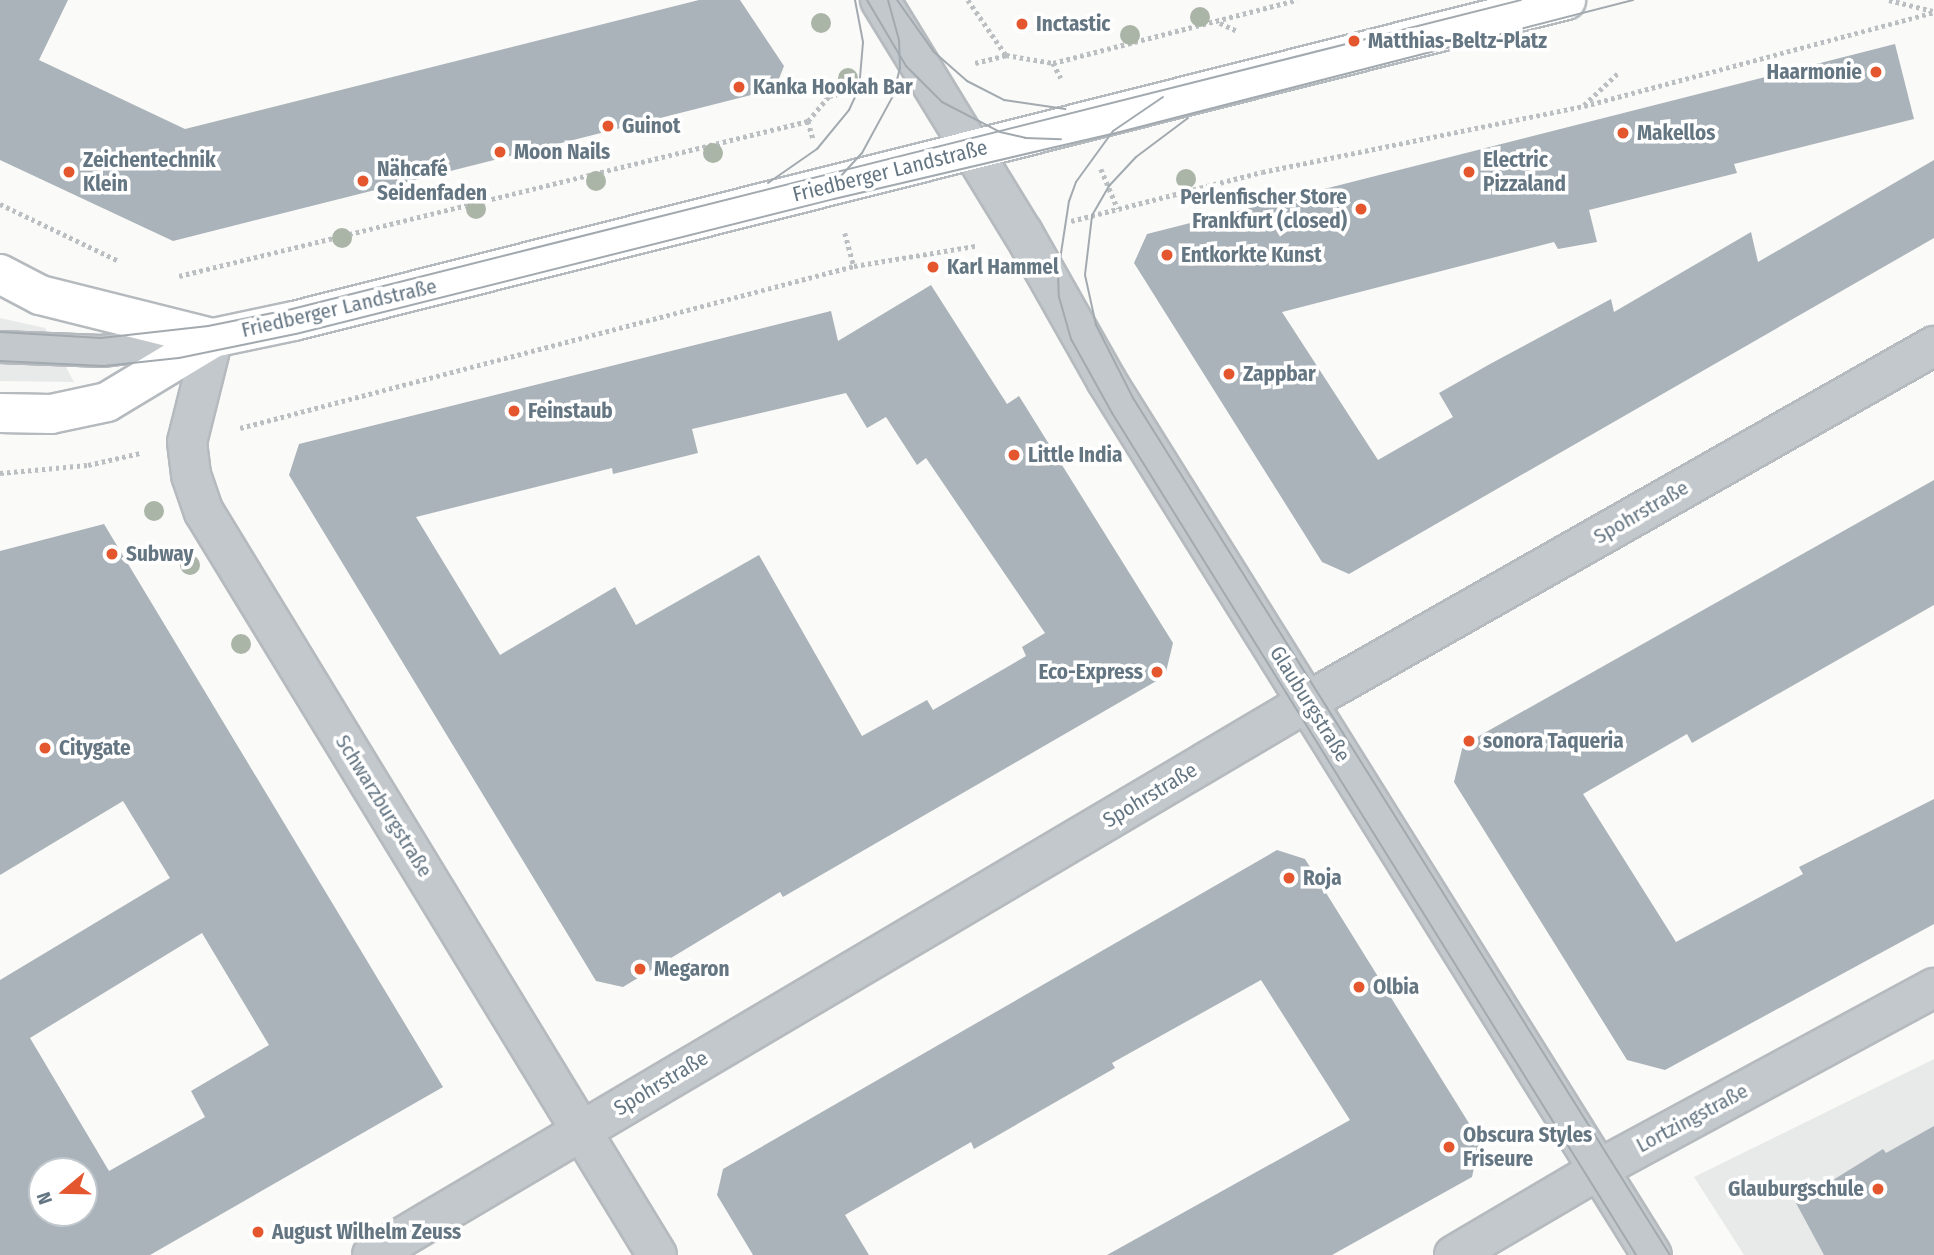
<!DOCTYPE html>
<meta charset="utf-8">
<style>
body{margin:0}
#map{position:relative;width:1934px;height:1255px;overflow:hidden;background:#fafaf8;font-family:"Fira Sans Condensed",sans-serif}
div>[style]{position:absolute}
.built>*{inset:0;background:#e8e9e9}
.building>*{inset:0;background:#aab3b9}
.path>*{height:4.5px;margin-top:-2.25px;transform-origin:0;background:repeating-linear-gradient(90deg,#bbbfc2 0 3.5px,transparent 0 7px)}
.roads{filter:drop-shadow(2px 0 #b5babe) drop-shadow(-2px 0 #b5babe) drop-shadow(0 2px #b5babe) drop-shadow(0 -2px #b5babe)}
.lane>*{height:30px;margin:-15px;padding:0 15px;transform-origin:15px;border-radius:15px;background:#c3c8cc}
.street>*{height:38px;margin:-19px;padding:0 19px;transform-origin:19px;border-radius:19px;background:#c3c8cc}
.primary>*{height:38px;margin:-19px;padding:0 19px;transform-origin:19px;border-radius:19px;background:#fff}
.tram>*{height:2px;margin:-1px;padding:0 1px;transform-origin:1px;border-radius:1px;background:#a2aab0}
.trees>*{width:20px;height:20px;margin:-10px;border-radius:50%;background:#aab4a7}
.dots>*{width:19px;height:19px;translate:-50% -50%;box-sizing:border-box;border:4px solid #fff;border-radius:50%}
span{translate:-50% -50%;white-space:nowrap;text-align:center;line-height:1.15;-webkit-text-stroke:7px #fff;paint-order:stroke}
.poi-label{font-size:21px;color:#657683;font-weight:700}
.left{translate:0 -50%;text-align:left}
.right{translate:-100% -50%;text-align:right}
.street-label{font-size:21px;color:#657683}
.north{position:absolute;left:28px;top:1157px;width:70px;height:70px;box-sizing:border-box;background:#fff;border:2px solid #c1c8cd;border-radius:50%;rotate:251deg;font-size:19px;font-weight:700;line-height:28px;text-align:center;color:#657683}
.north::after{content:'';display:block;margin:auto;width:24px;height:32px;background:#e4572e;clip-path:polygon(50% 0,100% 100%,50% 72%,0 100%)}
</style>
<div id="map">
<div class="built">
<i style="clip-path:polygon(0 318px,45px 328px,74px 382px,0 381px)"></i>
<i style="clip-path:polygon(1934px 1059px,1934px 1255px,1744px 1255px,1694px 1177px)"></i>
</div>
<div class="building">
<i style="clip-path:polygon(0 0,68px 0,39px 60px,185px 129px,699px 0,740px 0,784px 66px,775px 89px,173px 241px,0 160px)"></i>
<i style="clip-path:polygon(1895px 44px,1914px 119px,1734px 164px,1737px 173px,1589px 210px,1597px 242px,1558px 249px,1554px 242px,1282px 312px,1378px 460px,1453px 417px,1439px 393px,1490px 364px,1611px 299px,1614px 312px,1751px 232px,1758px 262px,1934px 160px,1934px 238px,1349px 574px,1322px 562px,1134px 263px,1147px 234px)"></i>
<i style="clip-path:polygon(evenodd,931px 285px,1007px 404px,1019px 396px,1173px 643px,1165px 676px,783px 897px,780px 892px,623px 987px,596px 981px,289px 475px,299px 444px,831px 311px,838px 341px,931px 285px,846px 393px,867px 428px,886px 417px,917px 465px,926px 458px,1045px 633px,1022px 647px,1026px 656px,933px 710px,927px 700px,862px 736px,759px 555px,636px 625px,615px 587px,500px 655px,416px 517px,612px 468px,613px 474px,698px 453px,692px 429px,846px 393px)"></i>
<i style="clip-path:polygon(1934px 480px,1934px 605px,1692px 743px,1687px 734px,1583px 794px,1676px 942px,1803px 874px,1799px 867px,1934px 799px,1934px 924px,1665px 1070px,1627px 1060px,1454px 782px,1463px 745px)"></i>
<i style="clip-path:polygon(evenodd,104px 524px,443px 1087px,150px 1255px,0 1255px,0 980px,170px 878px,123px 801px,0 875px,0 551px,104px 524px,202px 933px,269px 1045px,191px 1091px,205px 1117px,109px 1171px,30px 1038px,202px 933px,104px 524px,42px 1171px,84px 1171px,84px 1213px,42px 1213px,42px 1171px)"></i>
<i style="clip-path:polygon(1277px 850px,1305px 859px,1480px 1141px,1472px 1177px,1332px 1255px,1107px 1255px,1350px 1120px,1261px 980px,1112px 1063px,1115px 1068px,974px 1149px,971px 1142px,845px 1215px,869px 1255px,753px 1255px,717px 1195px,723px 1169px)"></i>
<i style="clip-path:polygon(1934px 1126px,1934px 1255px,1824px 1255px,1796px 1203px,1883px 1149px,1886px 1153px)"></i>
</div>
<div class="path">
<i style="left:968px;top:0;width:67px;rotate:55.4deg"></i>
<i style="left:1889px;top:0;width:45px;rotate:14deg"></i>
<i style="left:1220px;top:23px;width:19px;rotate:25deg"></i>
<i style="left:975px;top:63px;width:32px;rotate:-14deg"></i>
<i style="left:1006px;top:55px;width:48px;rotate:9.7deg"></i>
<i style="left:1053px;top:63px;width:252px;rotate:-14.5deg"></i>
<i style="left:1053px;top:63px;width:17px;rotate:62deg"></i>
<i style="left:1584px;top:105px;width:47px;rotate:-43.3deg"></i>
<i style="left:808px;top:121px;width:18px;rotate:74deg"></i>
<i style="left:1101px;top:169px;width:43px;rotate:67deg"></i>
<i style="left:0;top:204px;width:132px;rotate:25.6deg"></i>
<i style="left:1071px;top:221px;width:197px;rotate:-14.4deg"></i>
<i style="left:1262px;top:172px;width:329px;rotate:-11.6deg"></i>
<i style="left:1584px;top:106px;width:362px;rotate:-15deg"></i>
<i style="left:845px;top:233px;width:34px;rotate:75deg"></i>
<i style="left:179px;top:276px;width:648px;rotate:-13.84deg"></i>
<i style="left:808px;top:121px;width:33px;rotate:-50deg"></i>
<i style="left:829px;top:96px;width:46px;rotate:-12.5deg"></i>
<i style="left:240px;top:428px;width:635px;rotate:-14.78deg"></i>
<i style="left:854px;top:266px;width:123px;rotate:-9.4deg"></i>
<i style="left:0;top:473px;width:88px;rotate:-5.2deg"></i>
<i style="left:88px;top:465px;width:53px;rotate:-13deg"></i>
</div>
<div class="roads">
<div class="lane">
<i style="left:0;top:347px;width:102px;rotate:2.2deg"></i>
<i style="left:102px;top:351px;width:97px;rotate:-7.1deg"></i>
</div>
<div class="street">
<i style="left:880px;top:0;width:273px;rotate:58.5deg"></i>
<i style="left:1023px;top:233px;width:169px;rotate:60.5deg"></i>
<i style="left:1106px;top:380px;width:1031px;rotate:58.04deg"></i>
<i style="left:213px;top:338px;width:107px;rotate:104deg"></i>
<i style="left:187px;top:442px;width:33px;rotate:83deg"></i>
<i style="left:191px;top:475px;width:39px;rotate:71deg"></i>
<i style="left:204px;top:512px;width:870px;rotate:58.63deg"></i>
<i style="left:372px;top:1255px;width:1102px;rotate:-30.59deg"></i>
<i style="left:1321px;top:694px;width:705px;rotate:-29.58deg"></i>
<i style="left:1454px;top:1255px;width:183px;rotate:-30.5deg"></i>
<i style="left:1612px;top:1162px;width:366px;rotate:-28.4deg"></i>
</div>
<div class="primary">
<i style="left:0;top:274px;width:45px;rotate:27.7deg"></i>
<i style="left:40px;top:295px;width:178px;rotate:14deg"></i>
<i style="left:0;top:413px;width:51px;rotate:1.1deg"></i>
<i style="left:51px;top:414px;width:57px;rotate:-12.1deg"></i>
<i style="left:107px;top:402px;width:124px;rotate:-31.1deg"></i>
<i style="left:213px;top:338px;width:83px;rotate:-11.9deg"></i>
<i style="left:294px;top:321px;width:1312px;rotate:-14.16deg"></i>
</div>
</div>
<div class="tram">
<i style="left:867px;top:0;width:77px;rotate:59.4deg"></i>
<i style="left:906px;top:66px;width:51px;rotate:45deg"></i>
<i style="left:942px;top:102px;width:65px;rotate:27.3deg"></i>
<i style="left:1000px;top:132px;width:26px;rotate:13deg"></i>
<i style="left:1025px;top:138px;width:36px;rotate:2deg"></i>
<i style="left:897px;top:0;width:64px;rotate:54.6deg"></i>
<i style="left:934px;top:52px;width:44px;rotate:41.3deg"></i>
<i style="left:967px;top:81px;width:42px;rotate:27.2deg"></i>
<i style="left:1004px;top:100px;width:62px;rotate:8.4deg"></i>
<i style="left:1163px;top:97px;width:60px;rotate:145.8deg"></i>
<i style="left:1113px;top:131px;width:63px;rotate:126deg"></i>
<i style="left:1076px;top:182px;width:20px;rotate:110deg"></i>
<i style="left:1069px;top:201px;width:73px;rotate:98.7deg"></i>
<i style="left:1058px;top:273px;width:24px;rotate:88deg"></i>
<i style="left:1059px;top:297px;width:44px;rotate:74.1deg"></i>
<i style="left:1071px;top:339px;width:85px;rotate:61deg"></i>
<i style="left:1112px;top:413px;width:992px;rotate:58.1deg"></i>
<i style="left:1188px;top:118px;width:65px;rotate:143.1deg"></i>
<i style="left:1136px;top:157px;width:40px;rotate:133deg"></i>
<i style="left:1109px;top:186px;width:34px;rotate:120deg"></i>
<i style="left:1092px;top:216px;width:59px;rotate:96.8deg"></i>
<i style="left:1085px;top:275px;width:51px;rotate:77.6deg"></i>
<i style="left:1096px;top:325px;width:82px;rotate:63.1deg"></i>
<i style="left:1133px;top:398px;width:1011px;rotate:57.93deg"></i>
<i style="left:768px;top:183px;width:60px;rotate:-34.8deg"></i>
<i style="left:817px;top:149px;width:50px;rotate:-50.6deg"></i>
<i style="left:849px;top:110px;width:23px;rotate:-65deg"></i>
<i style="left:859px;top:89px;width:47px;rotate:-85.1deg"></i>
<i style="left:863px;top:42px;width:43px;rotate:-100.8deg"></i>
<i style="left:811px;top:199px;width:22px;rotate:-30deg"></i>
<i style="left:830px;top:188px;width:47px;rotate:-47.6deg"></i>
<i style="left:862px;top:153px;width:65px;rotate:-61.5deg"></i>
<i style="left:893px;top:96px;width:29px;rotate:-76deg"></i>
<i style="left:900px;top:68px;width:28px;rotate:-92deg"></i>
<i style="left:899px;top:40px;width:41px;rotate:-105.4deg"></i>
<i style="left:0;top:332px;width:101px;rotate:3.4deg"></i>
<i style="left:101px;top:338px;width:108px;rotate:-6.4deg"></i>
<i style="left:208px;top:326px;width:86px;rotate:-11.4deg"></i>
<i style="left:292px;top:309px;width:1267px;rotate:-14.11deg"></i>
<i style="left:0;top:361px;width:104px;rotate:2.8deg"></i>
<i style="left:104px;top:366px;width:75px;rotate:-6.1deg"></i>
<i style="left:179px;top:358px;width:119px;rotate:-11.6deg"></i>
<i style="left:296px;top:334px;width:555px;rotate:-14.09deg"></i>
<i style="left:834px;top:199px;width:285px;rotate:-13.2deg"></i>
<i style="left:1112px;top:134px;width:538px;rotate:-14.42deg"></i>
</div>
<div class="trees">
<i style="left:1200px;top:17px"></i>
<i style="left:821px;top:23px"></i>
<i style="left:1130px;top:35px"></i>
<i style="left:848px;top:78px"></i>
<i style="left:713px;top:153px"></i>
<i style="left:1186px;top:179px"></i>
<i style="left:596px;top:181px"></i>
<i style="left:476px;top:209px"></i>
<i style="left:342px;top:238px"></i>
<i style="left:154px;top:511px"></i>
<i style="left:190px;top:565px"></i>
<i style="left:241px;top:644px"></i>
</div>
<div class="dots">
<i style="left:1022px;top:24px;background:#e4572e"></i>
<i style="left:1354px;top:41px;background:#e4572e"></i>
<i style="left:1876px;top:72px;background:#e4572e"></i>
<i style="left:739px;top:87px;background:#e4572e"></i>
<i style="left:608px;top:126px;background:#e4572e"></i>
<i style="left:1623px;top:133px;background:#e4572e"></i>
<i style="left:500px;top:152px;background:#e4572e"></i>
<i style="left:69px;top:172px;background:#e4572e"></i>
<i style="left:1469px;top:172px;background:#e4572e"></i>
<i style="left:363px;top:181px;background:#e4572e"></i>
<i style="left:1361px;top:209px;background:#e4572e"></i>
<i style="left:1167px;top:255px;background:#e4572e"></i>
<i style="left:933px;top:267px;background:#e4572e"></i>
<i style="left:1229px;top:374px;background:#e4572e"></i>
<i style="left:514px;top:411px;background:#e4572e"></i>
<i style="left:1014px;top:455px;background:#e4572e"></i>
<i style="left:112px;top:554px;background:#e4572e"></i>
<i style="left:1157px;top:672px;background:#e4572e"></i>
<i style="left:1469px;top:741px;background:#e4572e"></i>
<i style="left:45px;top:748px;background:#e4572e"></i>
<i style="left:1289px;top:878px;background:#e4572e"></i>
<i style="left:640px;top:969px;background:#e4572e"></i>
<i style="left:1359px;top:987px;background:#e4572e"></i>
<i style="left:1449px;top:1147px;background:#e4572e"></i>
<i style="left:1878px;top:1189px;background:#e4572e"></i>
<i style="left:258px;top:1232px;background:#e4572e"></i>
</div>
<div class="poi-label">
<span class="left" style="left:1036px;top:24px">Inctastic</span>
<span class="left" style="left:1368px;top:41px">Matthias-Beltz-Platz</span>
<span class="right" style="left:1862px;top:72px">Haarmonie</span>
<span class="left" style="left:753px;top:87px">Kanka Hookah Bar</span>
<span class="left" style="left:622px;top:126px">Guinot</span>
<span class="left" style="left:1637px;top:133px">Makellos</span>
<span class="left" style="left:514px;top:152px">Moon Nails</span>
<span class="left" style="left:83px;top:172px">Zeichentechnik<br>Klein</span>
<span class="left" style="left:1483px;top:172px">Electric<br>Pizzaland</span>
<span class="left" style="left:377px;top:181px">Nähcafé<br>Seidenfaden</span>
<span class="right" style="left:1347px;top:209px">Perlenfischer Store<br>Frankfurt (closed)</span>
<span class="left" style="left:1181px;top:255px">Entkorkte Kunst</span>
<span class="left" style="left:947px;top:267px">Karl Hammel</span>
<span class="left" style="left:1243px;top:374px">Zappbar</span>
<span class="left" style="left:528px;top:411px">Feinstaub</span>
<span class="left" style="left:1028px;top:455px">Little India</span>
<span class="left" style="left:126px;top:554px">Subway</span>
<span class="right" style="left:1143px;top:672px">Eco-Express</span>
<span class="left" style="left:1483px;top:741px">sonora Taqueria</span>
<span class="left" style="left:59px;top:748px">Citygate</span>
<span class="left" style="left:1303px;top:878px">Roja</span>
<span class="left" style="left:654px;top:969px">Megaron</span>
<span class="left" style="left:1373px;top:987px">Olbia</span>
<span class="left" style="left:1463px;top:1147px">Obscura Styles<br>Friseure</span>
<span class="right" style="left:1864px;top:1189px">Glauburgschule</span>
<span class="left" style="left:272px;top:1232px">August Wilhelm Zeuss</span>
</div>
<div class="street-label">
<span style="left:890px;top:171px;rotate:-14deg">Friedberger Landstraße</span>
<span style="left:339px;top:308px;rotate:-13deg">Friedberger Landstraße</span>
<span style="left:1641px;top:512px;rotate:-30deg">Spohrstraße</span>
<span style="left:1310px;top:704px;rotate:58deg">Glauburgstraße</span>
<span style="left:1150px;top:795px;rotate:-31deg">Spohrstraße</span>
<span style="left:384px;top:806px;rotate:58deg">Schwarzburgstraße</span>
<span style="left:661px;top:1083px;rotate:-31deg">Spohrstraße</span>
<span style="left:1692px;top:1118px;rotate:-28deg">Lortzingstraße</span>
</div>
<div class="north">N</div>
</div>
